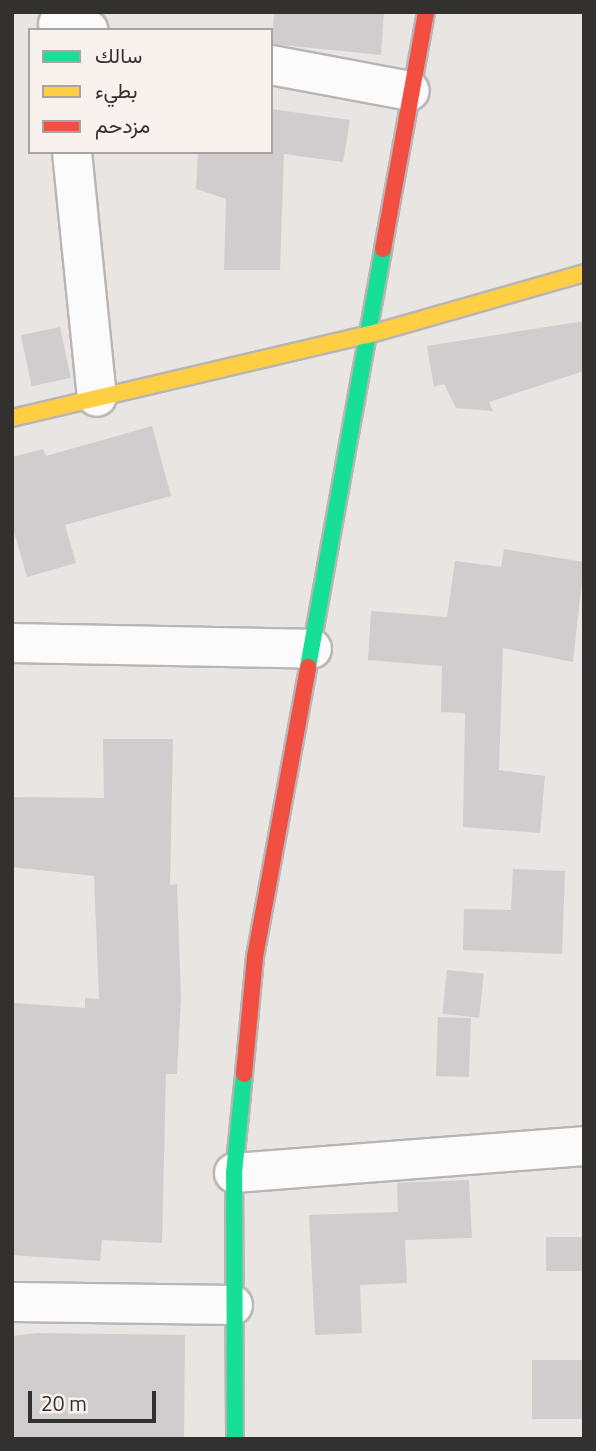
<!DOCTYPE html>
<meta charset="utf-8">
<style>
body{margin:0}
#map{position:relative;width:596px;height:1451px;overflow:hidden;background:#e9e5e3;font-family:"Titillium Web",Vazirmatn,sans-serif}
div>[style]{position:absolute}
.building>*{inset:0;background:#cfcdcd;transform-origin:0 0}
.roads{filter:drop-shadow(2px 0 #b8b5b4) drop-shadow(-2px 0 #b8b5b4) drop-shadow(0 2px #b8b5b4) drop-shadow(0 -2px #b8b5b4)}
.street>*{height:38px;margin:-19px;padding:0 19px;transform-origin:19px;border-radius:19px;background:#fcfbfb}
.fast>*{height:16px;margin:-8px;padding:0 8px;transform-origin:8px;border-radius:8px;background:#16e098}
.slow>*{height:16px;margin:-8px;padding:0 8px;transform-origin:8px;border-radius:8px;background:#ffcf43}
.jam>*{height:16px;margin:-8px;padding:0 8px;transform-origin:8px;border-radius:8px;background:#f24e42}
span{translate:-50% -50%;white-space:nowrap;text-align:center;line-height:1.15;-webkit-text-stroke:5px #f9f1ed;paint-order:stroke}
.frame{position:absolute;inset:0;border:14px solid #33312f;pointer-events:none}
.legend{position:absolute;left:28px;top:28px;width:245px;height:126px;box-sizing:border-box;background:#f9f1ed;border:2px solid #aaa4a1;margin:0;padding:9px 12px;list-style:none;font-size:21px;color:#33312f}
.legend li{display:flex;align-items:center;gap:14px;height:35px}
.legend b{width:35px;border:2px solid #aaa4a1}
.scale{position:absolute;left:28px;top:1391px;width:128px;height:32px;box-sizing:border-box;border:4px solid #33312f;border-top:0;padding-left:9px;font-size:21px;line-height:24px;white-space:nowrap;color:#33312f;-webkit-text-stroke:5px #f9f1ed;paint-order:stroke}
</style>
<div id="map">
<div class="building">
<i style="clip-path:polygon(274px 12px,384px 12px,381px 55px,272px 44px)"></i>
<i style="clip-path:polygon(271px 109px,350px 120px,343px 162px,284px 154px,280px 270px,224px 270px,226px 199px,196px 189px,198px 152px,272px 152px)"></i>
<i style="clip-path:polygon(584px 321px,584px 371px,489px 402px,493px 411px,456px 408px,444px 384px,434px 387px,427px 346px)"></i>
<i style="left:60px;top:327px;width:52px;height:40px;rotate:78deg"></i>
<i style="clip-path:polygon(152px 426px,171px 496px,65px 525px,76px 563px,27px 577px,12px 525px,12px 457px,43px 449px,46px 456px)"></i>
<i style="clip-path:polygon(504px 549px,584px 562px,573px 662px,503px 648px,499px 770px,545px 776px,540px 833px,463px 827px,465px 713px,441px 712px,442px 666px,368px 660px,371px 611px,447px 617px,455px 561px,501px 567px)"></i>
<i style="clip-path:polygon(103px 739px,173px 739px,170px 885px,177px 884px,181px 998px,177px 1074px,166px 1074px,162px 1243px,102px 1240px,100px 1261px,12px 1255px,14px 1003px,85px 1008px,85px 998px,99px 999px,94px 876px,12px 867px,12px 797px,104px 798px)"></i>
<i style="clip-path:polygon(513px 869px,565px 871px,562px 954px,463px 950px,464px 909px,511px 910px)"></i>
<i style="left:447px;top:970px;width:37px;height:44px;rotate:6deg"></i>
<i style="left:438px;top:1017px;width:33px;height:59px;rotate:2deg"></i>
<i style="clip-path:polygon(469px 1180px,472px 1238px,405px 1240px,407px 1283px,360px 1285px,362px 1333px,315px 1335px,309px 1215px,398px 1212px,397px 1183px)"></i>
<i style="left:584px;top:1237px;width:34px;height:38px;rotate:90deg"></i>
<i style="clip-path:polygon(38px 1333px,185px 1335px,184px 1439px,12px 1439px,12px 1336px)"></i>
<i style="left:584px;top:1360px;width:59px;height:52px;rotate:90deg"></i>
</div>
<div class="roads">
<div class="street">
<i style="left:58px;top:24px;width:31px;rotate:11deg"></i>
<i style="left:271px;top:65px;width:141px;rotate:10.6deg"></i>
<i style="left:72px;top:152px;width:246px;rotate:84.2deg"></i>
<i style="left:12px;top:643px;width:300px;rotate:1.1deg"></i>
<i style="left:234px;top:1173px;width:351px;rotate:-4.4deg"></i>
<i style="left:12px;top:1302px;width:221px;rotate:0.8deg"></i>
</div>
<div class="fast">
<i style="left:308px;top:667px;width:425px;rotate:-79.8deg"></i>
<i style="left:235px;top:1439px;width:266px;rotate:-90.2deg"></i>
<i style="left:234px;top:1173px;width:100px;rotate:-84.2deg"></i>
</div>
<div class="slow">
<i style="left:12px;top:418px;width:365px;rotate:-13.2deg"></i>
<i style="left:367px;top:335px;width:226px;rotate:-15.9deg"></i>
</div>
<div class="jam">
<i style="left:383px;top:249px;width:241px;rotate:-79.7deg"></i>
<i style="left:244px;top:1074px;width:118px;rotate:-84.6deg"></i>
<i style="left:255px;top:957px;width:295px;rotate:-79.6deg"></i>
</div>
</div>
<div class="frame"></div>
<ul class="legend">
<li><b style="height:9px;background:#16e098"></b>سالك</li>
<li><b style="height:9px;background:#ffcf43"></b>بطيء</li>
<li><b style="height:9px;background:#f24e42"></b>مزدحم</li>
</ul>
<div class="scale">20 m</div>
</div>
